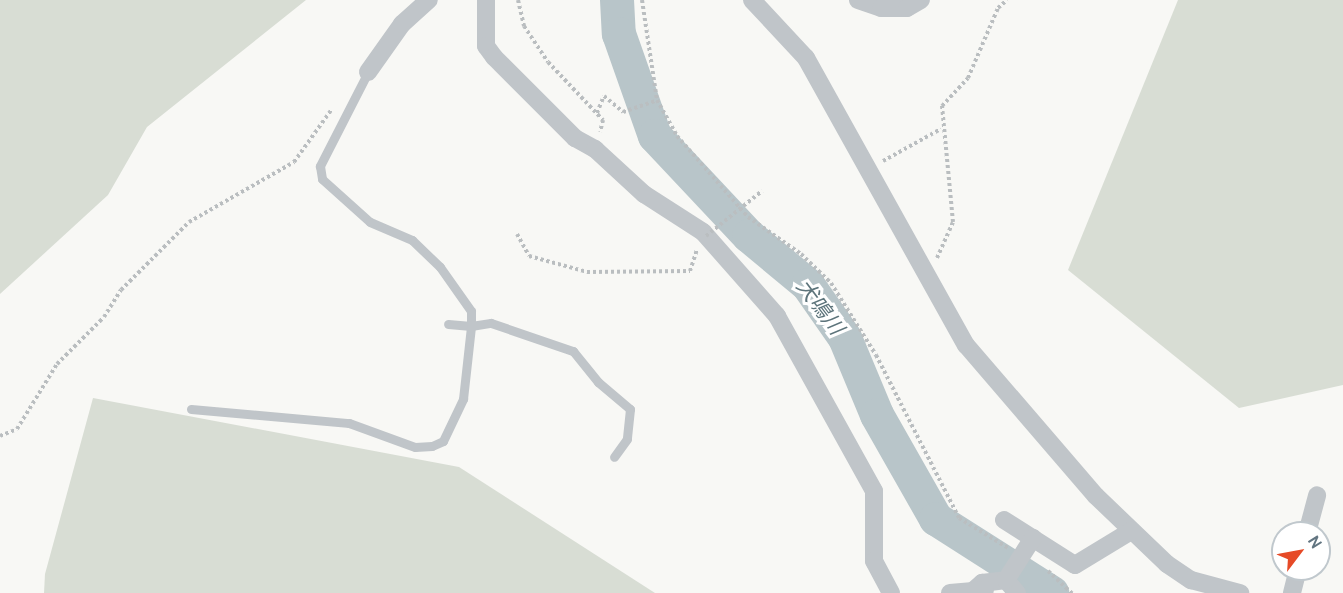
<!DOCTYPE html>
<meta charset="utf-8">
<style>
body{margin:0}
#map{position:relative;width:1343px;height:593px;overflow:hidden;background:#f8f8f5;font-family:Cabin,"Noto Sans JP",sans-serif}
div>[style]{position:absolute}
.green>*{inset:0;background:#d8ddd4}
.river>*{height:34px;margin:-17px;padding:0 17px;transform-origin:17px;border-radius:17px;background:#b8c5c9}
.path>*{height:4px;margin-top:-2px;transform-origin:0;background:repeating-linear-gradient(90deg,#babec0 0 3px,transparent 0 6px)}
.service>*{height:9px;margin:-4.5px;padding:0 4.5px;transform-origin:4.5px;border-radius:4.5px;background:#c0c5c9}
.minor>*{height:18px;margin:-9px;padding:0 9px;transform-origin:9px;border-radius:9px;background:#c0c5c9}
.path-bridge>*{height:4px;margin-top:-2px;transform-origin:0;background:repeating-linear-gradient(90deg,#babec0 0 3px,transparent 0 6px)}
.minor-bridge>*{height:18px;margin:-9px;padding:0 9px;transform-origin:9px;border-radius:9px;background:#c0c5c9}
span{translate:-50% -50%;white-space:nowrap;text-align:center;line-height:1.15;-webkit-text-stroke:6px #fff;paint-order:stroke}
.water-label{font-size:21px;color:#5d747b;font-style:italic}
.north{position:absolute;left:1271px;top:521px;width:60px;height:60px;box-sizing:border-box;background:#fff;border:2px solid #c0c8cd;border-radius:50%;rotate:58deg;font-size:16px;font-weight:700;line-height:24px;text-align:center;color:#627581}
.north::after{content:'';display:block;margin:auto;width:21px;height:27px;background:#e64a27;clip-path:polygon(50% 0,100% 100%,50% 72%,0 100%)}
</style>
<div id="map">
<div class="green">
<i style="clip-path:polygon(0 0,306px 0,147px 127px,108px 195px,0 294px)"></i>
<i style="clip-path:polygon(1178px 0,1343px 0,1343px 385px,1239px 408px,1068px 270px)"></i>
<i style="clip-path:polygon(93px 398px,459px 467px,655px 593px,44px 593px,45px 574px)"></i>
</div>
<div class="river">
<i style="left:617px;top:0;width:34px;rotate:87deg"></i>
<i style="left:619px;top:34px;width:108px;rotate:70.6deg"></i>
<i style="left:655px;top:136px;width:137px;rotate:46.8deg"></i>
<i style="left:749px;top:236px;width:77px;rotate:39.7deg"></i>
<i style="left:808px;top:285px;width:65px;rotate:55.1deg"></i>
<i style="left:845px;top:338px;width:83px;rotate:67.4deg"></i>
<i style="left:877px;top:415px;width:120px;rotate:60.4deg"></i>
<i style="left:936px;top:519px;width:138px;rotate:32.5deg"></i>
</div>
<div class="path">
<i style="left:518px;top:0;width:27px;rotate:77deg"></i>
<i style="left:524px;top:26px;width:43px;rotate:56.3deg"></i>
<i style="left:548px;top:62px;width:80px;rotate:46.5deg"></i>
<i style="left:603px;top:120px;width:12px;rotate:104deg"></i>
<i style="left:642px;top:0;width:101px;rotate:81.5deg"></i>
<i style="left:657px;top:100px;width:41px;rotate:60.9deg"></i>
<i style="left:677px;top:136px;width:108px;rotate:48.8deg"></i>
<i style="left:748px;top:217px;width:65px;rotate:34.9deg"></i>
<i style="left:801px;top:254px;width:42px;rotate:44deg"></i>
<i style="left:831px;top:283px;width:85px;rotate:58deg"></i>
<i style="left:876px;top:355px;width:183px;rotate:63deg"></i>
<i style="left:959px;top:518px;width:57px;rotate:31.5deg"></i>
<i style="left:597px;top:113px;width:18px;rotate:-68deg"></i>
<i style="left:604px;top:96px;width:25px;rotate:40deg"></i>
<i style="left:623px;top:112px;width:36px;rotate:-19deg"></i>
<i style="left:883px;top:161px;width:66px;rotate:-28.9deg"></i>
<i style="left:517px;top:234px;width:25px;rotate:61deg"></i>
<i style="left:529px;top:256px;width:60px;rotate:15.4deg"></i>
<i style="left:587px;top:272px;width:103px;rotate:-0.6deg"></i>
<i style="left:690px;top:271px;width:23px;rotate:-72deg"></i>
<i style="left:937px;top:258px;width:39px;rotate:-66deg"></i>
<i style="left:953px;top:222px;width:117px;rotate:-95.4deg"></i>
<i style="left:942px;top:106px;width:38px;rotate:-47deg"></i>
<i style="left:968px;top:78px;width:76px;rotate:-66.8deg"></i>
<i style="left:998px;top:8px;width:12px;rotate:-42deg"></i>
<i style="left:0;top:436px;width:18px;rotate:-22deg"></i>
<i style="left:17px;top:429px;width:76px;rotate:-58.4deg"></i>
<i style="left:57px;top:364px;width:66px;rotate:-45deg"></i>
<i style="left:104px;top:317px;width:32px;rotate:-58deg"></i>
<i style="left:121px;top:290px;width:96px;rotate:-45deg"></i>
<i style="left:189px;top:222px;width:121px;rotate:-29.7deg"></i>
<i style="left:294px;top:162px;width:65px;rotate:-54.4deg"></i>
<i style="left:1048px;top:571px;width:33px;rotate:43deg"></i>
</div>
<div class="service">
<i style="left:368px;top:72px;width:106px;rotate:117.1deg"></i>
<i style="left:320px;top:166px;width:13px;rotate:81deg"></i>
<i style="left:322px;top:179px;width:64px;rotate:41.9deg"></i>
<i style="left:370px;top:222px;width:46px;rotate:23.2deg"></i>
<i style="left:412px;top:240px;width:39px;rotate:44deg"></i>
<i style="left:440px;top:267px;width:54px;rotate:54.8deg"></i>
<i style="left:471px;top:311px;width:15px;rotate:90deg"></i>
<i style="left:471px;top:326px;width:23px;rotate:-175deg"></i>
<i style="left:191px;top:409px;width:159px;rotate:5.1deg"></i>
<i style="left:349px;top:423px;width:70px;rotate:20deg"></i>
<i style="left:415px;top:447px;width:17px;rotate:-3deg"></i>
<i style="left:432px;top:446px;width:12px;rotate:-24deg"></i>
<i style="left:443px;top:441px;width:47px;rotate:-64.5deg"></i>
<i style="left:463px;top:399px;width:73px;rotate:-83.7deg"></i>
<i style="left:471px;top:326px;width:20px;rotate:-9deg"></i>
<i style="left:491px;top:323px;width:87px;rotate:18.9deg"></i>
<i style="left:573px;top:351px;width:40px;rotate:51deg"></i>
<i style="left:598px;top:382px;width:42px;rotate:40.2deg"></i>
<i style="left:630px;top:409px;width:30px;rotate:96deg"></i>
<i style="left:627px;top:439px;width:22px;rotate:126deg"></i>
</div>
<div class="minor">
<i style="left:486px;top:0;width:46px;rotate:90deg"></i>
<i style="left:486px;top:46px;width:14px;rotate:54deg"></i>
<i style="left:494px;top:57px;width:115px;rotate:45deg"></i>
<i style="left:575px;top:138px;width:23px;rotate:29deg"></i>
<i style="left:595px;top:149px;width:67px;rotate:42.6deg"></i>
<i style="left:644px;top:194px;width:70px;rotate:32.8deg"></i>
<i style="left:703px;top:232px;width:112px;rotate:48.6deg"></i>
<i style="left:777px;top:316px;width:200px;rotate:61deg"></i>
<i style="left:874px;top:491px;width:70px;rotate:90deg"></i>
<i style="left:874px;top:561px;width:36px;rotate:62deg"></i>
<i style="left:752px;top:0;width:79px;rotate:47deg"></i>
<i style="left:806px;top:58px;width:329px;rotate:60.9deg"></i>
<i style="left:966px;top:345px;width:199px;rotate:49.3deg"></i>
<i style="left:1096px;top:496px;width:98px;rotate:43.8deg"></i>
<i style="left:1167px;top:564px;width:29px;rotate:34deg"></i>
<i style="left:1191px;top:580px;width:51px;rotate:14.9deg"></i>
<i style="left:858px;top:0;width:24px;rotate:19deg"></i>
<i style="left:881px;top:8px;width:26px"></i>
<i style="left:907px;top:8px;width:16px;rotate:-30deg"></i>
<i style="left:368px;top:72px;width:59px;rotate:-54.7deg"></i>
<i style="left:402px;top:24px;width:36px;rotate:-42deg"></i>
<i style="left:1004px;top:520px;width:84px;rotate:32.4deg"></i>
<i style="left:1075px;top:565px;width:66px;rotate:-31.3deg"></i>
<i style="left:1307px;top:533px;width:39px;rotate:-75deg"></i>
<i style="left:974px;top:590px;width:11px;rotate:-41deg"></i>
<i style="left:982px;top:583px;width:24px;rotate:-7deg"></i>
<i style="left:1006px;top:580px;width:17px;rotate:50deg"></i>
<i style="left:950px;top:593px;width:35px;rotate:-5deg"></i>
<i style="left:1292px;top:593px;width:25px;rotate:-76deg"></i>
</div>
<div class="path-bridge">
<i style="left:706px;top:236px;width:72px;rotate:-38.8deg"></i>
</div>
<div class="minor-bridge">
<i style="left:1006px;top:580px;width:50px;rotate:-57.3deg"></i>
</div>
<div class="water-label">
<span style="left:820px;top:307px;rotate:53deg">犬鳴川</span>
</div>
<div class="north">N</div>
</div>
